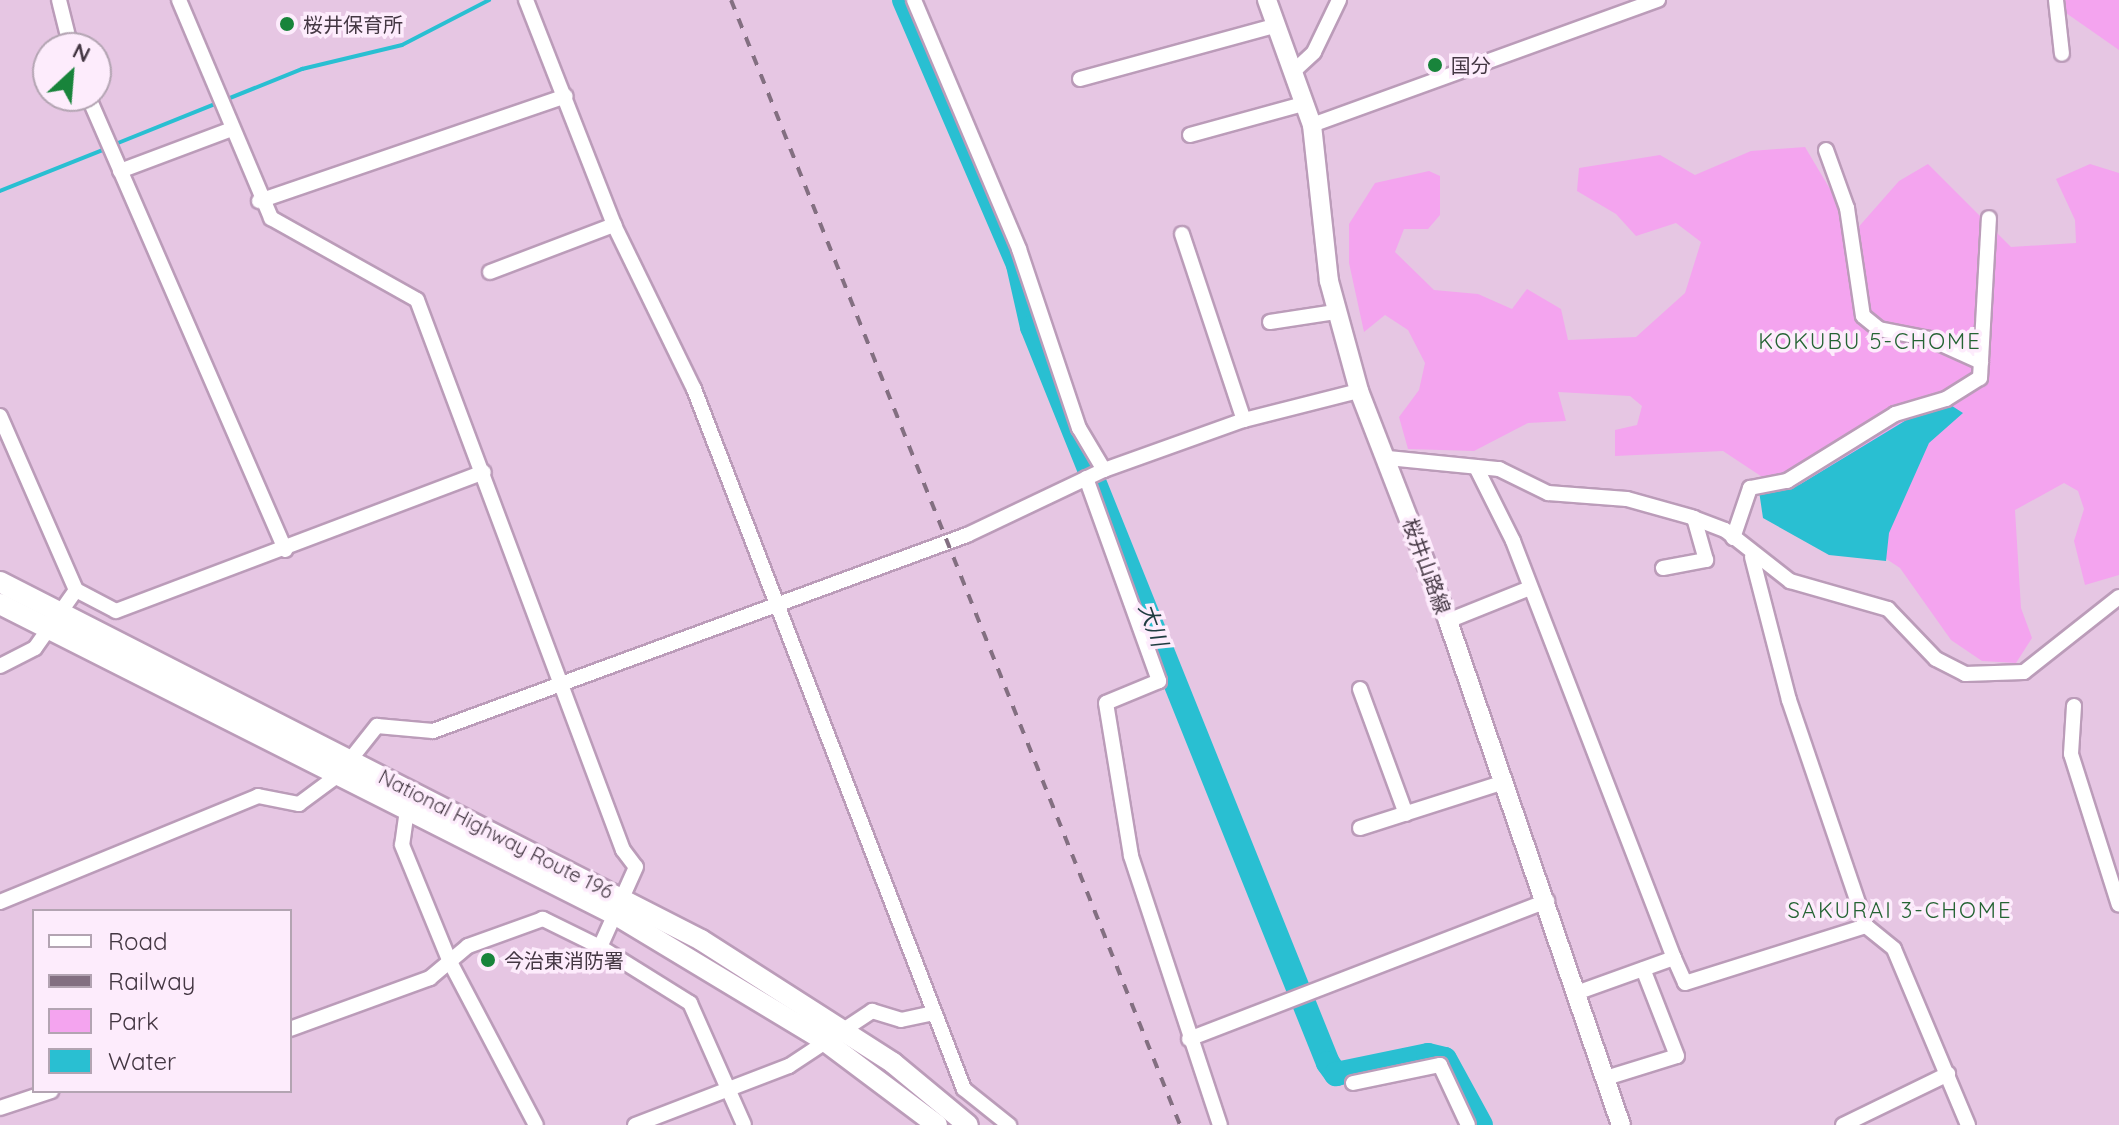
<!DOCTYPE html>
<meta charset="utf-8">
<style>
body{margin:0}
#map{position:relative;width:2119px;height:1125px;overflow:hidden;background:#e6c6e3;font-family:Quicksand,"Noto Sans JP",sans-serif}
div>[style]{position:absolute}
.green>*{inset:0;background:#f4a4ef}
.water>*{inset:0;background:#29bfd2}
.stream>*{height:4px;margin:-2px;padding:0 2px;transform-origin:2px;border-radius:2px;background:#29bfd2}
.river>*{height:24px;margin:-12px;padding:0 12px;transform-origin:12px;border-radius:12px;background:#29bfd2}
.roads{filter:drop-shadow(2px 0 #bb9cb9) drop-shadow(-2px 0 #bb9cb9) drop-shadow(0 2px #bb9cb9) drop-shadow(0 -2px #bb9cb9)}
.minor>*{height:14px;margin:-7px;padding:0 7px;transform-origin:7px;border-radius:7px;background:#fff}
.major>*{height:18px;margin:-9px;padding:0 9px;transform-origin:9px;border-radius:9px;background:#fff}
.highway>*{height:20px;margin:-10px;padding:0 10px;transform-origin:10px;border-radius:10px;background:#fff}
.rail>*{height:4px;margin-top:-2px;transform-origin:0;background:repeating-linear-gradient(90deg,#836f81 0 10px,transparent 0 20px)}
.dots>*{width:22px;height:22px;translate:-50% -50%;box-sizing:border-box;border:4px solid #fdecfc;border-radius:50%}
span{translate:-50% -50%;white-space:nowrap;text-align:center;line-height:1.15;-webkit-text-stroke:7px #fdecfc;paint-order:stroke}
.poi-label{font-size:20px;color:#443743}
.left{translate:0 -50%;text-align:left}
.street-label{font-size:20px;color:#443743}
.neighbourhood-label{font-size:22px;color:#256434;letter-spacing:2px}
.water-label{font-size:22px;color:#1f3c41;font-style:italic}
.legend{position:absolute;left:32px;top:909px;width:260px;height:184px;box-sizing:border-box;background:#fdecfc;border:2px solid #b3a4b2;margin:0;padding:10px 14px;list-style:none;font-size:24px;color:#443743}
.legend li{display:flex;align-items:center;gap:16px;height:40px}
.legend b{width:40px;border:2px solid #b3a4b2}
.north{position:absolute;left:32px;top:32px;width:80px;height:80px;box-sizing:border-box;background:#fdecfc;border:2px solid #b3a4b2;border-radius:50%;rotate:26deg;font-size:22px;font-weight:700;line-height:32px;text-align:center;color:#443743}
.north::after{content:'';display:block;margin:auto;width:28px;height:36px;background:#18843b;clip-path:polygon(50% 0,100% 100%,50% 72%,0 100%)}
</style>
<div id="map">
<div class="green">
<i style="clip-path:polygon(2065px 0,2119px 0,2119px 50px,2066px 13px)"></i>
<i style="clip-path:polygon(1805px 147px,1855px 231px,1899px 181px,1928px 164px,2011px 247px,2076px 243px,2075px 220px,2056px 179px,2090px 164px,2119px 173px,2119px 575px,2085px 585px,2074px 541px,2084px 509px,2078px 491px,2064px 483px,2015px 510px,2021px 608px,2032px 638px,2016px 663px,1982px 661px,1951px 640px,1900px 568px,1723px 451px,1615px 456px,1615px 430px,1637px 425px,1642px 406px,1630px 396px,1558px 392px,1566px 421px,1528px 423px,1474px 451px,1408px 449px,1399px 417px,1419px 390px,1425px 363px,1408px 330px,1385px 315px,1364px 332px,1349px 263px,1349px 224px,1375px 183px,1429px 171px,1440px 176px,1440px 215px,1428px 229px,1404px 229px,1395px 252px,1434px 290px,1478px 294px,1512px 309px,1527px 289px,1561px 309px,1568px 340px,1636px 337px,1685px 293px,1701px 242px,1676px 223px,1636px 236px,1616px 214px,1577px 191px,1579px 168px,1660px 155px,1695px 175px,1751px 151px)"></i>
</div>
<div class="water">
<i style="clip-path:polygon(1949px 404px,1963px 413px,1929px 443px,1889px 533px,1886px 561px,1829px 555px,1763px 518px,1759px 491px,1799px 485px,1908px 419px)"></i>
</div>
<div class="stream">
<i style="left:113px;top:145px;width:204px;rotate:-21.9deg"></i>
<i style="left:302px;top:69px;width:103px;rotate:-13.5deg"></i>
<i style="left:402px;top:45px;width:98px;rotate:-27.3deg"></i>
<i style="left:0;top:191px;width:113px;rotate:-21.8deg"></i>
</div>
<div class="river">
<i style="left:904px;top:0;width:288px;rotate:66.7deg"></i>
<i style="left:1018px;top:265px;width:64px;rotate:77.3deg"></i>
<i style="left:1032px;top:327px;width:793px;rotate:68.09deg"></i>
<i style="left:1328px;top:1063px;width:14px;rotate:54deg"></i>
<i style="left:1336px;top:1074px;width:94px;rotate:-11.7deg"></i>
<i style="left:1428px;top:1055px;width:17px;rotate:13deg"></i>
<i style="left:1445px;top:1059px;width:75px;rotate:61.4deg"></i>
</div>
<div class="roads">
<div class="minor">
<i style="left:59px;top:0;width:49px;rotate:76deg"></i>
<i style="left:179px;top:0;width:237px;rotate:67.1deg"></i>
<i style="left:271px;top:218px;width:167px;rotate:29.3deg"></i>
<i style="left:417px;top:300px;width:587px;rotate:69.47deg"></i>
<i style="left:623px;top:850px;width:21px;rotate:53deg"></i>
<i style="left:636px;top:867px;width:88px;rotate:114.2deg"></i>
<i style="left:600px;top:947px;width:64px;rotate:-153.8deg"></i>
<i style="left:543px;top:919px;width:80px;rotate:160.2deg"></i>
<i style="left:468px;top:946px;width:50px;rotate:139.9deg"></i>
<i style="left:430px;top:978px;width:149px;rotate:160deg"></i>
<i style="left:526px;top:0;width:242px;rotate:68.6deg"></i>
<i style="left:614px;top:225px;width:182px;rotate:64deg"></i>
<i style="left:694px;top:389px;width:750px;rotate:68.91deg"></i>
<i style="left:964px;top:1089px;width:58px;rotate:38.7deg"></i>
<i style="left:914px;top:0;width:270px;rotate:67.1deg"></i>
<i style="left:1019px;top:249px;width:189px;rotate:71.5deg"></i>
<i style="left:1079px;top:428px;width:49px;rotate:59.2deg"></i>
<i style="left:2056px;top:0;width:54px;rotate:83.7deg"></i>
<i style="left:1295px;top:70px;width:26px;rotate:-43deg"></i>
<i style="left:1314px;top:52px;width:58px;rotate:-64.3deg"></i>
<i style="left:1080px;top:79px;width:204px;rotate:-15.3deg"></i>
<i style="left:88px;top:96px;width:495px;rotate:66.5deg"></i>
<i style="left:1312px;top:125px;width:368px;rotate:-19.9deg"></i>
<i style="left:1190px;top:135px;width:120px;rotate:-15.4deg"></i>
<i style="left:1826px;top:150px;width:62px;rotate:70.1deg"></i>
<i style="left:1847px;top:208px;width:109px;rotate:81.6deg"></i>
<i style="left:1863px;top:316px;width:21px;rotate:39deg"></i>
<i style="left:1879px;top:329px;width:52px;rotate:11.1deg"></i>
<i style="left:1930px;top:339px;width:56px;rotate:24.3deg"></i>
<i style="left:120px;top:171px;width:116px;rotate:-20.6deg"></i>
<i style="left:259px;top:201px;width:324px;rotate:-18.9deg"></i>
<i style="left:1182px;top:234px;width:196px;rotate:71.6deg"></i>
<i style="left:490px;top:272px;width:133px;rotate:-20.8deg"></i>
<i style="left:1270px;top:322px;width:66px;rotate:-8.7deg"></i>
<i style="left:0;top:416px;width:190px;rotate:66.4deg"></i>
<i style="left:1388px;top:458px;width:112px;rotate:5.7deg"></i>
<i style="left:1499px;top:469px;width:55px;rotate:26.1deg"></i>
<i style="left:1548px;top:493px;width:79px;rotate:4.3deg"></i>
<i style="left:1627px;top:499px;width:66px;rotate:15.7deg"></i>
<i style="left:1691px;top:517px;width:36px;rotate:21deg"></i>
<i style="left:1725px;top:530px;width:83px;rotate:38.1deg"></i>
<i style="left:1790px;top:581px;width:102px;rotate:15.9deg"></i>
<i style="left:1888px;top:609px;width:69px;rotate:46.2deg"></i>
<i style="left:1936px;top:659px;width:33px;rotate:27deg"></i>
<i style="left:1965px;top:674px;width:59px;rotate:-1.9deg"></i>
<i style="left:2024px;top:672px;width:121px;rotate:-38.3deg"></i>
<i style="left:1476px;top:467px;width:83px;rotate:63.4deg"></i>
<i style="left:1513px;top:541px;width:447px;rotate:68.9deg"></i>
<i style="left:1086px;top:478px;width:216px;rotate:70.2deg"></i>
<i style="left:1159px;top:681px;width:57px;rotate:157.5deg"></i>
<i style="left:1106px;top:703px;width:155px;rotate:80.7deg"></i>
<i style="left:1131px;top:856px;width:283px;rotate:71.7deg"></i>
<i style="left:1733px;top:538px;width:53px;rotate:-71.2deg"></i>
<i style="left:1750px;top:488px;width:38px;rotate:-11deg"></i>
<i style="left:1787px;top:481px;width:127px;rotate:-31.8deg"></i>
<i style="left:1895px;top:414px;width:53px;rotate:-16.4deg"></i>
<i style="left:1946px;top:399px;width:40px;rotate:-32deg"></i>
<i style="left:1980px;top:378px;width:160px;rotate:-86.8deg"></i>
<i style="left:1752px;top:557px;width:148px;rotate:75.5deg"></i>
<i style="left:1789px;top:700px;width:239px;rotate:71.2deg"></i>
<i style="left:1663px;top:568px;width:44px;rotate:-10.5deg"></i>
<i style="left:1706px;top:560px;width:44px;rotate:-105.9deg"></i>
<i style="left:1448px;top:621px;width:88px;rotate:-21.9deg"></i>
<i style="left:0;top:666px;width:39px;rotate:-27deg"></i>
<i style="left:35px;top:648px;width:71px;rotate:-54.7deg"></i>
<i style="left:76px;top:590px;width:45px;rotate:27.7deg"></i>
<i style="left:116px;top:611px;width:393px;rotate:-20.7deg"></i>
<i style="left:1360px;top:689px;width:133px;rotate:69.8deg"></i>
<i style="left:2074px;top:706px;width:48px;rotate:93.6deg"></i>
<i style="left:2071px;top:754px;width:158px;rotate:72.4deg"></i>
<i style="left:407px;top:810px;width:35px;rotate:98deg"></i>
<i style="left:402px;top:845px;width:126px;rotate:67.7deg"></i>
<i style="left:450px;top:962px;width:184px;rotate:62.2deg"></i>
<i style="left:1360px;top:828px;width:151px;rotate:-17.7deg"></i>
<i style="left:0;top:902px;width:279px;rotate:-22.3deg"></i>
<i style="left:258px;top:796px;width:42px;rotate:11deg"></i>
<i style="left:299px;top:804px;width:49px;rotate:-36.6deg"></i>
<i style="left:338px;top:775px;width:63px;rotate:-51.5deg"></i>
<i style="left:377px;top:726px;width:56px;rotate:5.1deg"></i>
<i style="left:433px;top:731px;width:569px;rotate:-20.16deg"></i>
<i style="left:967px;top:535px;width:152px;rotate:-25.4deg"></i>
<i style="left:1104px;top:470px;width:149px;rotate:-19.7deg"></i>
<i style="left:1244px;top:420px;width:119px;rotate:-14.2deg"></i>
<i style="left:600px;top:947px;width:106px;rotate:31.9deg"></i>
<i style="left:690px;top:1003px;width:133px;rotate:66.1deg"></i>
<i style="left:1579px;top:992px;width:101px;rotate:-19.7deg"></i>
<i style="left:1674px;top:958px;width:27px;rotate:66deg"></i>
<i style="left:1685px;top:983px;width:190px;rotate:-17.5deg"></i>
<i style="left:1866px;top:926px;width:36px;rotate:39deg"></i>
<i style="left:1894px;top:949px;width:191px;rotate:67.2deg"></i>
<i style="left:1189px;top:1039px;width:384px;rotate:-21.1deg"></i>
<i style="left:1606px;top:1078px;width:74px;rotate:-17.2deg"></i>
<i style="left:1677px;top:1056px;width:93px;rotate:-111.3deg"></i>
<i style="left:1353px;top:1083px;width:89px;rotate:-11.7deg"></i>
<i style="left:1440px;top:1065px;width:66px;rotate:65deg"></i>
<i style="left:0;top:1108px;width:54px;rotate:-18.4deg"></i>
<i style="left:635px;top:1125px;width:165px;rotate:-21deg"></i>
<i style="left:789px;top:1066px;width:100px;rotate:-33.5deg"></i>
<i style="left:872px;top:1011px;width:30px;rotate:17deg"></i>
<i style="left:901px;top:1020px;width:34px;rotate:-12deg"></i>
<i style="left:1843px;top:1125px;width:117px;rotate:-25.9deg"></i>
</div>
<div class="major">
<i style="left:1267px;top:0;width:133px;rotate:70.2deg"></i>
<i style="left:1312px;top:125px;width:157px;rotate:83.8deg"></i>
<i style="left:1329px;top:281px;width:114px;rotate:74.7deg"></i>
<i style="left:1359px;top:391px;width:247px;rotate:68.8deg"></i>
<i style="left:1448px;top:621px;width:533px;rotate:71.06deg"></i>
</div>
<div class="highway">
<i style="left:0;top:582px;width:787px;rotate:27.05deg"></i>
<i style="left:701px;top:940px;width:228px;rotate:32.6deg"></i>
<i style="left:893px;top:1063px;width:97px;rotate:39.6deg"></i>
<i style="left:0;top:604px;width:690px;rotate:26.79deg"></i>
<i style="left:616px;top:915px;width:244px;rotate:31.1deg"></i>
<i style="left:825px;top:1041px;width:140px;rotate:36.9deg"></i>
</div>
</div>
<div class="rail">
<i style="left:731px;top:0;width:1211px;rotate:68.24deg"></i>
</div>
<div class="dots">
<i style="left:287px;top:24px;background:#18843b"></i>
<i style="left:1435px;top:65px;background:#18843b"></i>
<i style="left:488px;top:960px;background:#18843b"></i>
</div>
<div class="poi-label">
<span class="left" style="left:303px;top:24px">桜井保育所</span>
<span class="left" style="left:1451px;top:65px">国分</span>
<span class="left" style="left:504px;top:960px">今治東消防署</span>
</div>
<div class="street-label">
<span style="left:1427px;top:566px;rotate:70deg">桜井山路線</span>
<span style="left:496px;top:834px;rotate:27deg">National Highway Route 196</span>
</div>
<div class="neighbourhood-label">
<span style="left:1870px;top:342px">KOKUBU 5-CHOME</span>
<span style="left:1900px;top:911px">SAKURAI 3-CHOME</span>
</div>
<div class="water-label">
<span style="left:1153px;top:625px;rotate:70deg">大川</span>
</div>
<ul class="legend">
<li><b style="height:10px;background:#fff"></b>Road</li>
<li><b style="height:10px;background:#836f81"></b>Railway</li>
<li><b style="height:22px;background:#f4a4ef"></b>Park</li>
<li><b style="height:22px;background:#29bfd2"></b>Water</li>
</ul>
<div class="north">N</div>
</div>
